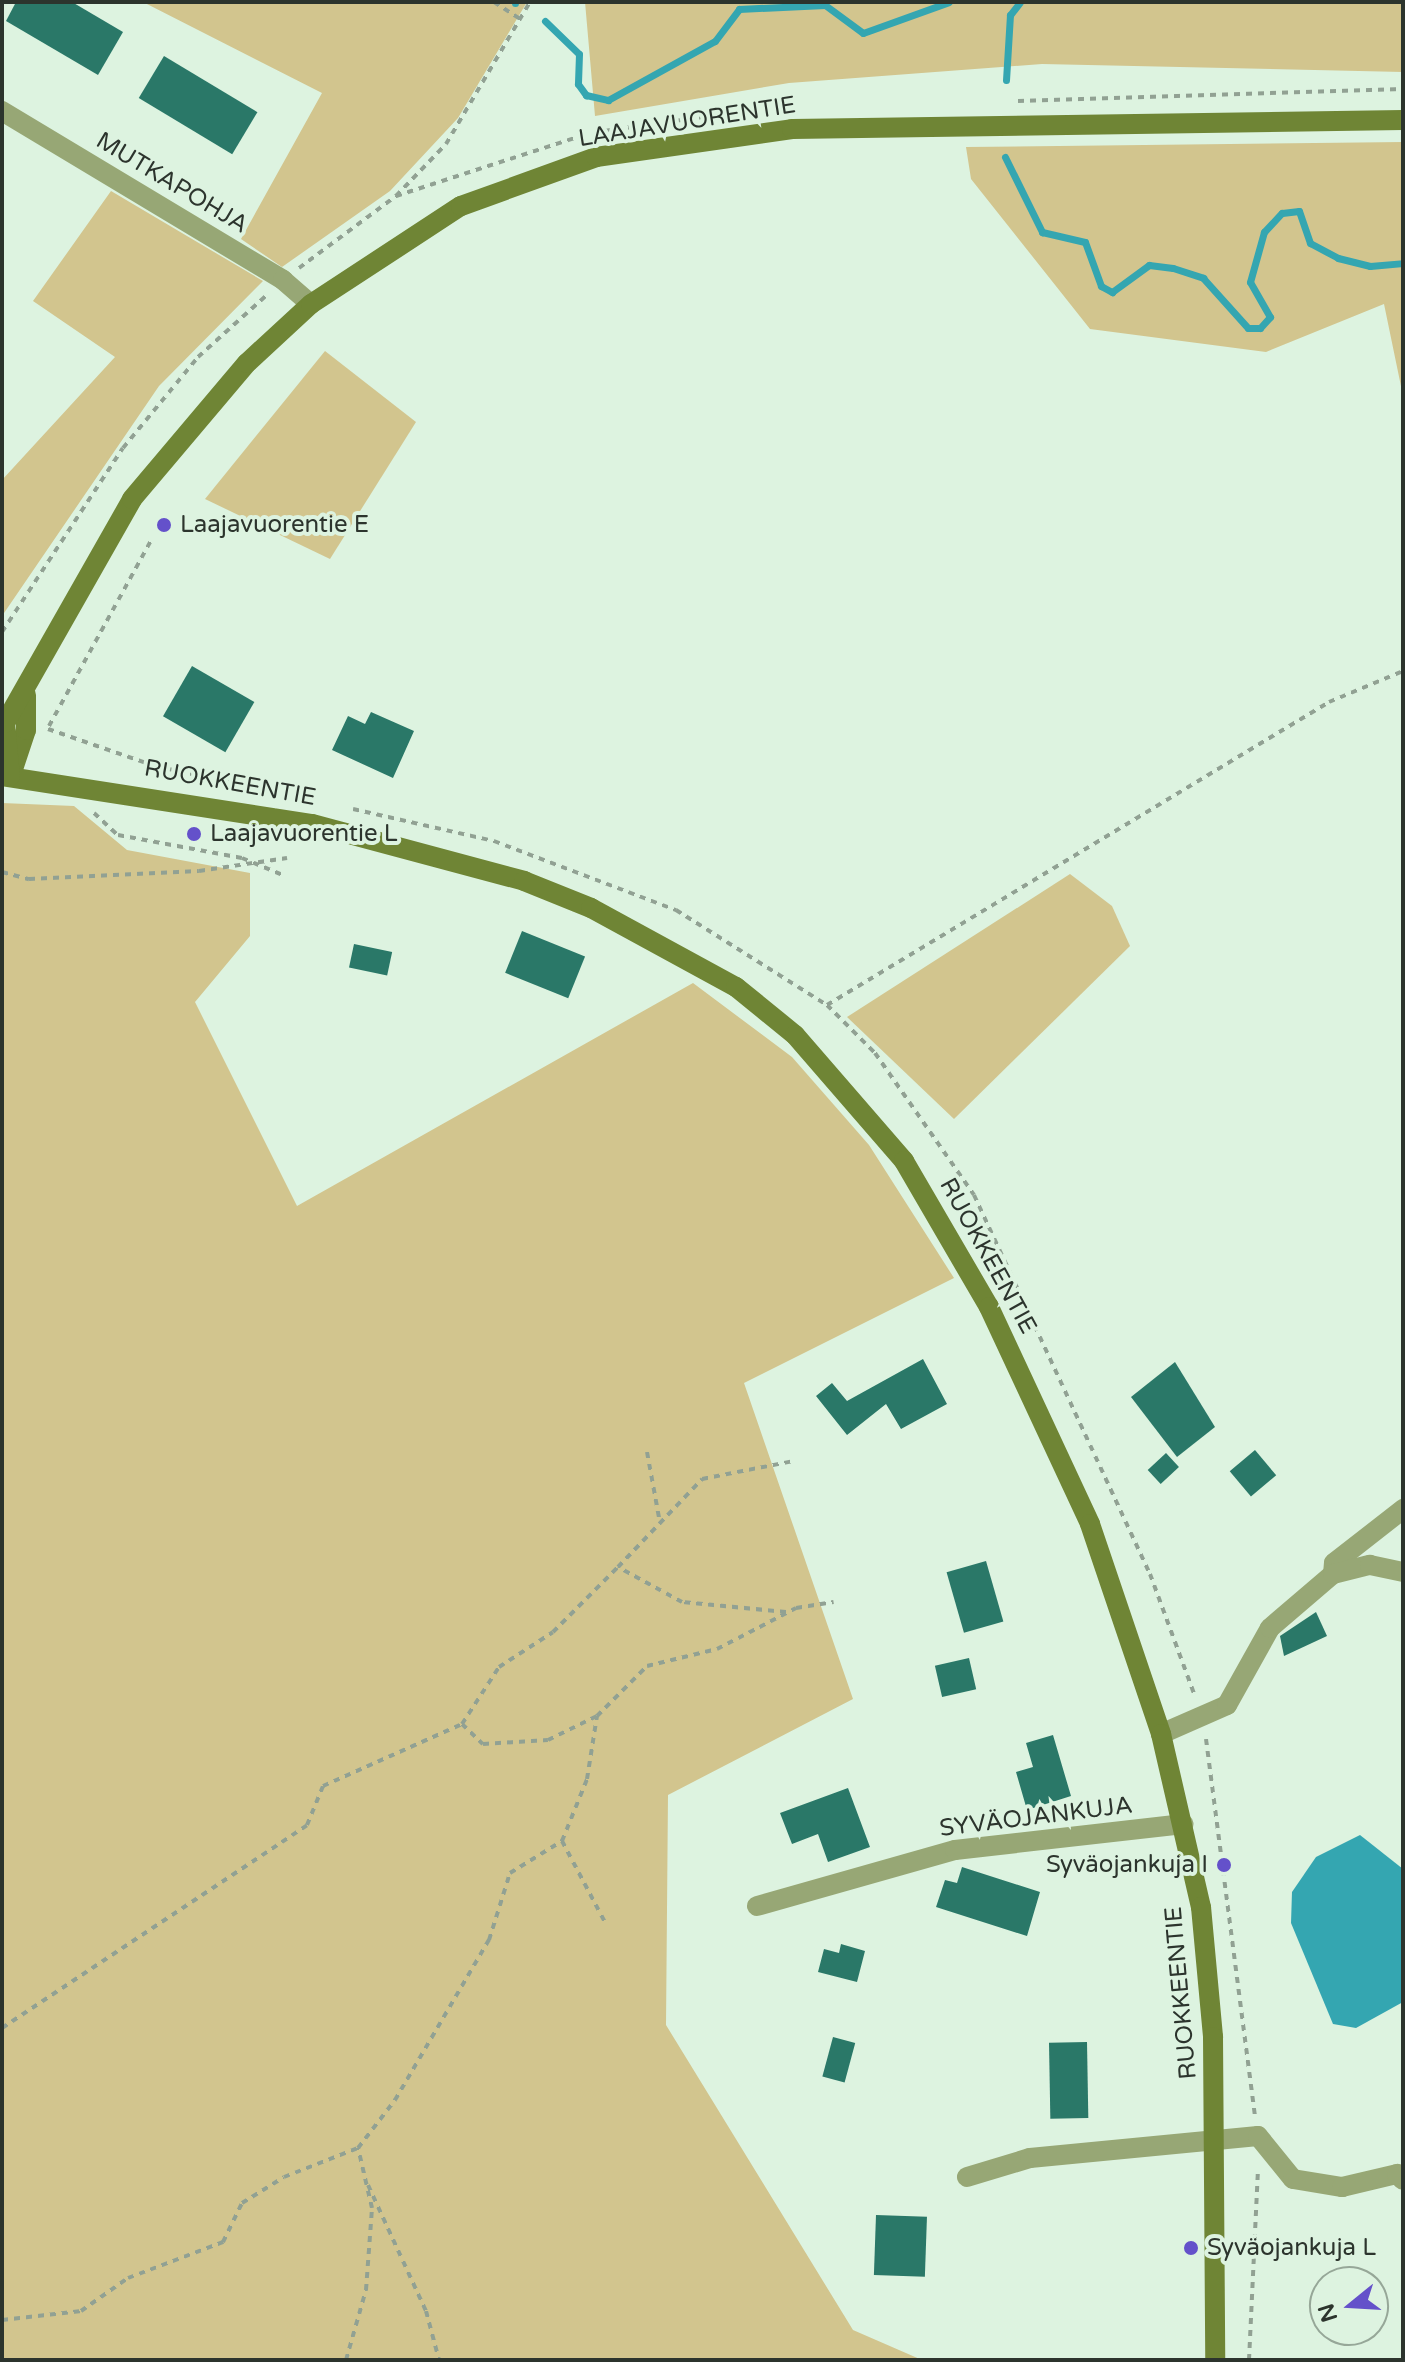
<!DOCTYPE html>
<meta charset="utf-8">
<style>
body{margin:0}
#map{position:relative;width:1405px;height:2362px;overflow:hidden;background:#ddf3e0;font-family:"Varela Round",sans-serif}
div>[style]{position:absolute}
.green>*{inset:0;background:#d2c58e}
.water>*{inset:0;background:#34a6b1}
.stream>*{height:7px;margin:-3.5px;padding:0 3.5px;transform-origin:3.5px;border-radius:3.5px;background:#34a6b1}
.building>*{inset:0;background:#2a7868;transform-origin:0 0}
.path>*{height:4px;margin-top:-2px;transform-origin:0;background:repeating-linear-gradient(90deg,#91a193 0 6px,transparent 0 12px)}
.street>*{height:20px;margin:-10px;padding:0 10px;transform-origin:10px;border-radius:10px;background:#97a775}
.secondary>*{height:20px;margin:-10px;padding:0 10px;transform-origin:10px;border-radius:10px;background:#6f8535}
.dots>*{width:22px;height:22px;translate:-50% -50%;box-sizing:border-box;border:4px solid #ddf3e0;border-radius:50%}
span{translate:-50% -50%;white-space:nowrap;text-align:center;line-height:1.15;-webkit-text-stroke:8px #ddf3e0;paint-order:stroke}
.street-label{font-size:24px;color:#2c342d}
.poi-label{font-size:24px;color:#2c342d}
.left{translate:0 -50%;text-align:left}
.right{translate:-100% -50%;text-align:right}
.frame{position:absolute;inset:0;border:4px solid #2c342d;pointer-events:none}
.north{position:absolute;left:1309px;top:2266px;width:80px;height:80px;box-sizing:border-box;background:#ddf3e0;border:2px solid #96a798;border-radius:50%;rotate:252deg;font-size:22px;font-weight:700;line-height:32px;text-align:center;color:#2c342d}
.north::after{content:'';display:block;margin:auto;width:28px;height:36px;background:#6451ca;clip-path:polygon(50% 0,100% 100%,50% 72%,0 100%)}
</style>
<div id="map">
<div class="green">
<i style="clip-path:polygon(143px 2px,527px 2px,458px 118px,390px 191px,282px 267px,241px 239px,322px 93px)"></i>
<i style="clip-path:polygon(585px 2px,1403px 2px,1403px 72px,1042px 64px,789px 83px,595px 116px)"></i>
<i style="clip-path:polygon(1403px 142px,1403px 396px,1384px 304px,1266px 352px,1090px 329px,971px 179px,966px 147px)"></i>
<i style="clip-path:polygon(111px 191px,263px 281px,159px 386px,2px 616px,2px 480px,115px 357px,33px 301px)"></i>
<i style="clip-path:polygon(325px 351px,416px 422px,330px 559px,205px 499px)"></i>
<i style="clip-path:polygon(2px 803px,74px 806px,127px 850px,250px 873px,250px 936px,195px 1002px,297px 1206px,693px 983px,792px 1057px,869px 1145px,954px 1278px,744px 1383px,853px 1699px,668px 1795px,666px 2025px,853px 2330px,922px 2360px,2px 2360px)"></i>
<i style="clip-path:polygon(1070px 874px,1112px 906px,1130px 946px,954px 1119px,847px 1017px)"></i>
</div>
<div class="water">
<i style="clip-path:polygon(1360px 1835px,1403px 1869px,1403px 2002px,1356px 2028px,1333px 2024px,1291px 1923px,1292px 1892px,1316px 1857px)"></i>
</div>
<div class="stream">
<i style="left:515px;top:2px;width:1px;rotate:90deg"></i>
<i style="left:545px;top:21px;width:47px;rotate:44.1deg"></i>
<i style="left:579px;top:54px;width:30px;rotate:92deg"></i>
<i style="left:578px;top:84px;width:14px;rotate:54deg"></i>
<i style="left:586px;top:95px;width:23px;rotate:13deg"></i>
<i style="left:608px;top:100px;width:122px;rotate:-28.9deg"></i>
<i style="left:715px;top:41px;width:40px;rotate:-53deg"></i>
<i style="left:739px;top:9px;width:86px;rotate:-2.7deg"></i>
<i style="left:825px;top:5px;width:47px;rotate:36.4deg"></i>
<i style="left:863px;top:33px;width:91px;rotate:-19.8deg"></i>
<i style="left:1006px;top:80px;width:65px;rotate:-86.5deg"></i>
<i style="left:1010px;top:15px;width:16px;rotate:-52deg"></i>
<i style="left:1005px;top:157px;width:84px;rotate:63.7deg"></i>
<i style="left:1042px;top:232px;width:44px;rotate:13.1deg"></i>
<i style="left:1085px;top:242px;width:47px;rotate:70deg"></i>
<i style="left:1101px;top:286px;width:13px;rotate:29deg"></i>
<i style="left:1112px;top:292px;width:46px;rotate:-36.1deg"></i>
<i style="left:1149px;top:265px;width:24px;rotate:7deg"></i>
<i style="left:1173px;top:268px;width:32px;rotate:18deg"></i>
<i style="left:1203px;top:278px;width:67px;rotate:48deg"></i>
<i style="left:1248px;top:328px;width:12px"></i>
<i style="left:1260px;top:328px;width:15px;rotate:-48deg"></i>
<i style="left:1270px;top:317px;width:40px;rotate:-119.7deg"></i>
<i style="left:1250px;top:282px;width:52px;rotate:-74.4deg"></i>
<i style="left:1264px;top:232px;width:26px;rotate:-47deg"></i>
<i style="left:1282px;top:213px;width:17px;rotate:-7deg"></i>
<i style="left:1299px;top:211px;width:34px;rotate:71deg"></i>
<i style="left:1310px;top:243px;width:32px;rotate:28deg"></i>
<i style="left:1338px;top:258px;width:33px;rotate:14deg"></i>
<i style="left:1370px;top:266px;width:33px;rotate:-5deg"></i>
</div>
<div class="building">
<i style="clip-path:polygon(16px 2px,72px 2px,123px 32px,98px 75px,6px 21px)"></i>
<i style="left:164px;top:56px;width:109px;height:49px;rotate:31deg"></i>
<i style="left:192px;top:666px;width:72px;height:58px;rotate:30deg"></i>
<i style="clip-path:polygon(371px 712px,414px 731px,393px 778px,332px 750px,348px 716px,365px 724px)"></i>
<i style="left:522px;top:931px;width:68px;height:45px;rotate:22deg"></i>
<i style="left:354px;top:944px;width:39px;height:24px;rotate:12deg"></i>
<i style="clip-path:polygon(923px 1359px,947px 1404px,901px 1429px,886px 1404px,847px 1435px,816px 1396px,832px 1383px,847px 1401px)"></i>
<i style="clip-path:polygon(1175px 1362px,1215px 1427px,1177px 1457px,1131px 1397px)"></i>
<i style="left:1255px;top:1450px;width:33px;height:33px;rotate:50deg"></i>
<i style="left:1166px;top:1453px;width:19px;height:25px;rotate:47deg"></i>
<i style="left:986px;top:1561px;width:63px;height:41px;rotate:74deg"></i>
<i style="clip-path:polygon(1316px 1612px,1327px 1636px,1284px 1656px,1280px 1636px)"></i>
<i style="left:969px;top:1658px;width:32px;height:35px;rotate:77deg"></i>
<i style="clip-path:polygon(1053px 1735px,1071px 1796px,1027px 1810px,1016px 1772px,1033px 1767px,1026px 1743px)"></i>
<i style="clip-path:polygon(848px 1788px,870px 1847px,828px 1862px,818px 1834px,792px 1844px,780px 1813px)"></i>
<i style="clip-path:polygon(962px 1867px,1040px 1892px,1027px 1936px,936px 1907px,945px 1880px,957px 1883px)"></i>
<i style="clip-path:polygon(841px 1944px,865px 1951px,857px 1982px,818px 1972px,824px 1949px,839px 1953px)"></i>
<i style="left:833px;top:2037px;width:23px;height:41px;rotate:15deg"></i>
<i style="left:1087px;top:2042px;width:76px;height:38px;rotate:89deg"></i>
<i style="left:876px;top:2215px;width:51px;height:60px;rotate:2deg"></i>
</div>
<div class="path">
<i style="left:494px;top:2px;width:31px;rotate:33deg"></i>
<i style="left:1018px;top:101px;width:385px;rotate:-1.8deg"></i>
<i style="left:604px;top:131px;width:135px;rotate:-8.1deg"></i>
<i style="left:396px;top:196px;width:198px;rotate:-18deg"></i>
<i style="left:299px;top:268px;width:121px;rotate:-36.6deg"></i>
<i style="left:396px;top:196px;width:72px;rotate:-46.1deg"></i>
<i style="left:446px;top:144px;width:165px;rotate:-59.4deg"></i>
<i style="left:2px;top:632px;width:220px;rotate:-56.7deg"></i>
<i style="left:123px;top:448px;width:118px;rotate:-50.5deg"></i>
<i style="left:198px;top:357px;width:94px;rotate:-42deg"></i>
<i style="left:49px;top:726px;width:213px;rotate:-61.2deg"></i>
<i style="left:48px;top:729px;width:113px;rotate:19.1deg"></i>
<i style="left:155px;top:766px;width:141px;rotate:12.3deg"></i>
<i style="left:353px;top:809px;width:145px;rotate:12.8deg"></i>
<i style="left:494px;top:841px;width:195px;rotate:20.8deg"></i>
<i style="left:676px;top:910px;width:178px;rotate:32.2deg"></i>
<i style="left:827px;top:1005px;width:68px;rotate:45deg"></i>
<i style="left:875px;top:1053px;width:173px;rotate:55.1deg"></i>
<i style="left:974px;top:1195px;width:418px;rotate:65.1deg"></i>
<i style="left:1150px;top:1574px;width:130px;rotate:69.8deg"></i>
<i style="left:94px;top:813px;width:33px;rotate:43deg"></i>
<i style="left:118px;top:835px;width:126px;rotate:10.5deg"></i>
<i style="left:242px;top:858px;width:47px;rotate:22.7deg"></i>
<i style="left:2px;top:872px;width:28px;rotate:15deg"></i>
<i style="left:29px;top:879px;width:170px;rotate:-2.7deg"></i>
<i style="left:199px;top:871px;width:89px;rotate:-8.4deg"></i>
<i style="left:827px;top:1005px;width:586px;rotate:-31.11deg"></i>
<i style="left:1329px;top:702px;width:80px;rotate:-22.7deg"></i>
<i style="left:647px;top:1452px;width:72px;rotate:79.6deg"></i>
<i style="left:786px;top:1612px;width:104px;rotate:-174.5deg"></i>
<i style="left:682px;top:1602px;width:73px;rotate:-151.3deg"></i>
<i style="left:618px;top:1567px;width:122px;rotate:-46.3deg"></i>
<i style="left:702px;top:1479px;width:94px;rotate:-11.1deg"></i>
<i style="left:462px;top:1724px;width:29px;rotate:44deg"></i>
<i style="left:483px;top:1744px;width:65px;rotate:-3.5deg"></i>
<i style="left:548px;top:1740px;width:55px;rotate:-26.1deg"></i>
<i style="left:1206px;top:1739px;width:379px;rotate:82.6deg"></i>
<i style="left:562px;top:1841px;width:94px;rotate:62.1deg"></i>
<i style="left:2px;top:2028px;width:366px;rotate:-33.6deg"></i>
<i style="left:307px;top:1825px;width:42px;rotate:-67.7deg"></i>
<i style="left:323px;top:1786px;width:152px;rotate:-24deg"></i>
<i style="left:462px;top:1724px;width:68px;rotate:-57deg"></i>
<i style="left:499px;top:1667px;width:64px;rotate:-32.9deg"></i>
<i style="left:553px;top:1632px;width:92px;rotate:-45deg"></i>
<i style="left:368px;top:2185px;width:139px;rotate:65.3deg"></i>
<i style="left:426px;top:2311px;width:51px;rotate:75.1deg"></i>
<i style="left:2px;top:2320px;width:80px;rotate:-6.5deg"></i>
<i style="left:81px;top:2311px;width:57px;rotate:-35.1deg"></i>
<i style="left:128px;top:2278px;width:102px;rotate:-20.8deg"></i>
<i style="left:223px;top:2242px;width:43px;rotate:-64deg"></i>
<i style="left:242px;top:2203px;width:49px;rotate:-31.8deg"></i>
<i style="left:284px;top:2177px;width:79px;rotate:-21.4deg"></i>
<i style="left:358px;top:2148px;width:61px;rotate:-52.4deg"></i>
<i style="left:395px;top:2100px;width:186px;rotate:-59.6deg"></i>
<i style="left:489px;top:1940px;width:70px;rotate:-72.6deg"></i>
<i style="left:510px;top:1873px;width:61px;rotate:-31.6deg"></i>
<i style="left:562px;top:1841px;width:67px;rotate:-68deg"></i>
<i style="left:587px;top:1779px;width:64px;rotate:-81deg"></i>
<i style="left:597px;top:1716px;width:71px;rotate:-45deg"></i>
<i style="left:647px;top:1666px;width:72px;rotate:-13.7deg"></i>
<i style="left:717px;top:1649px;width:89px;rotate:-27.4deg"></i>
<i style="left:796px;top:1608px;width:38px;rotate:-9deg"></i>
<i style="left:346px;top:2360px;width:73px;rotate:-74.1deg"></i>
<i style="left:366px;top:2290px;width:82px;rotate:-85.8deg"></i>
<i style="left:372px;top:2208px;width:62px;rotate:-103.1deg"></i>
<i style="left:1249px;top:2360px;width:189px;rotate:-87.3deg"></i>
</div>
<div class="street">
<i style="left:2px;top:111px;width:328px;rotate:31deg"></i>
<i style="left:283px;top:280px;width:37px;rotate:41deg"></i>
<i style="left:1333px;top:1574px;width:11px;rotate:-85deg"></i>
<i style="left:1334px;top:1563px;width:88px;rotate:-38deg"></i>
<i style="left:1161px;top:1734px;width:72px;rotate:-23.7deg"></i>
<i style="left:1227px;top:1705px;width:88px;rotate:-60.8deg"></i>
<i style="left:1270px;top:1628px;width:83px;rotate:-40.6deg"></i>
<i style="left:1333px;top:1574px;width:38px;rotate:-14deg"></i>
<i style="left:1370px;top:1565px;width:34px;rotate:12deg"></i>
<i style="left:757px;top:1906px;width:206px;rotate:-15.8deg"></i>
<i style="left:955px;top:1850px;width:230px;rotate:-6.5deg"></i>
<i style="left:967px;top:2177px;width:66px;rotate:-16.8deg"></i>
<i style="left:1030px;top:2158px;width:229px;rotate:-5.5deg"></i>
<i style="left:1258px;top:2136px;width:55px;rotate:50.9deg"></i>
<i style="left:1293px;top:2179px;width:50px;rotate:9.3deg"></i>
<i style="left:1342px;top:2187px;width:57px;rotate:-13.3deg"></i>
<i style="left:1397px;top:2174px;width:8px;rotate:45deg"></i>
</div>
<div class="secondary">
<i style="left:13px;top:769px;width:41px;rotate:-71.6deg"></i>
<i style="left:26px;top:730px;width:35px;rotate:-90deg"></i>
<i style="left:2px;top:776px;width:314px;rotate:8.8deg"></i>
<i style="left:312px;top:824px;width:220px;rotate:15deg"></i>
<i style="left:524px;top:881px;width:72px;rotate:21.9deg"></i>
<i style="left:591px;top:908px;width:165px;rotate:28.6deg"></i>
<i style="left:736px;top:987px;width:76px;rotate:39.1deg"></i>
<i style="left:795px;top:1035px;width:167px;rotate:49.1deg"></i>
<i style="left:904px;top:1161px;width:169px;rotate:59.8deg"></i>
<i style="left:989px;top:1307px;width:239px;rotate:65deg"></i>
<i style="left:1090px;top:1524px;width:222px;rotate:71.3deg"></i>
<i style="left:1161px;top:1734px;width:178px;rotate:77deg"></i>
<i style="left:1201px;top:1907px;width:131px;rotate:84.7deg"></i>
<i style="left:1213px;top:2037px;width:323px;rotate:89.6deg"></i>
<i style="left:10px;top:776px;width:53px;rotate:-95.4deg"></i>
<i style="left:5px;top:723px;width:257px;rotate:-60.4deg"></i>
<i style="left:132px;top:499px;width:178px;rotate:-49.8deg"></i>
<i style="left:247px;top:363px;width:87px;rotate:-42.7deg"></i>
<i style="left:311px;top:304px;width:179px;rotate:-33.2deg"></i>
<i style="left:461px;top:206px;width:144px;rotate:-19.9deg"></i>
<i style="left:596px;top:157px;width:198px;rotate:-8.1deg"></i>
<i style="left:792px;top:129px;width:611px;rotate:-0.84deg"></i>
</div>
<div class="dots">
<i style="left:164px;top:525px;background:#6451ca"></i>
<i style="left:194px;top:834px;background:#6451ca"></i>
<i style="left:1224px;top:1865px;background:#6451ca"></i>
<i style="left:1191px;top:2248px;background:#6451ca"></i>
</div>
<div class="street-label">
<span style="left:687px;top:122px;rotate:-9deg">LAAJAVUORENTIE</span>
<span style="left:172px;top:183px;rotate:31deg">MUTKAPOHJA</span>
<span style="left:230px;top:783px;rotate:10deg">RUOKKEENTIE</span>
<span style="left:988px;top:1256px;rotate:61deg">RUOKKEENTIE</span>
<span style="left:1036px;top:1817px;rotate:-7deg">SYVÄOJANKUJA</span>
<span style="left:1181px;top:1993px;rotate:-95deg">RUOKKEENTIE</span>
</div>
<div class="poi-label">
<span class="left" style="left:180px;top:525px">Laajavuorentie E</span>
<span class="left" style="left:210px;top:834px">Laajavuorentie L</span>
<span class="right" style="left:1208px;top:1865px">Syväojankuja I</span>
<span class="left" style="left:1207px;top:2248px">Syväojankuja L</span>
</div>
<div class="frame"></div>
<div class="north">N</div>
</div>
